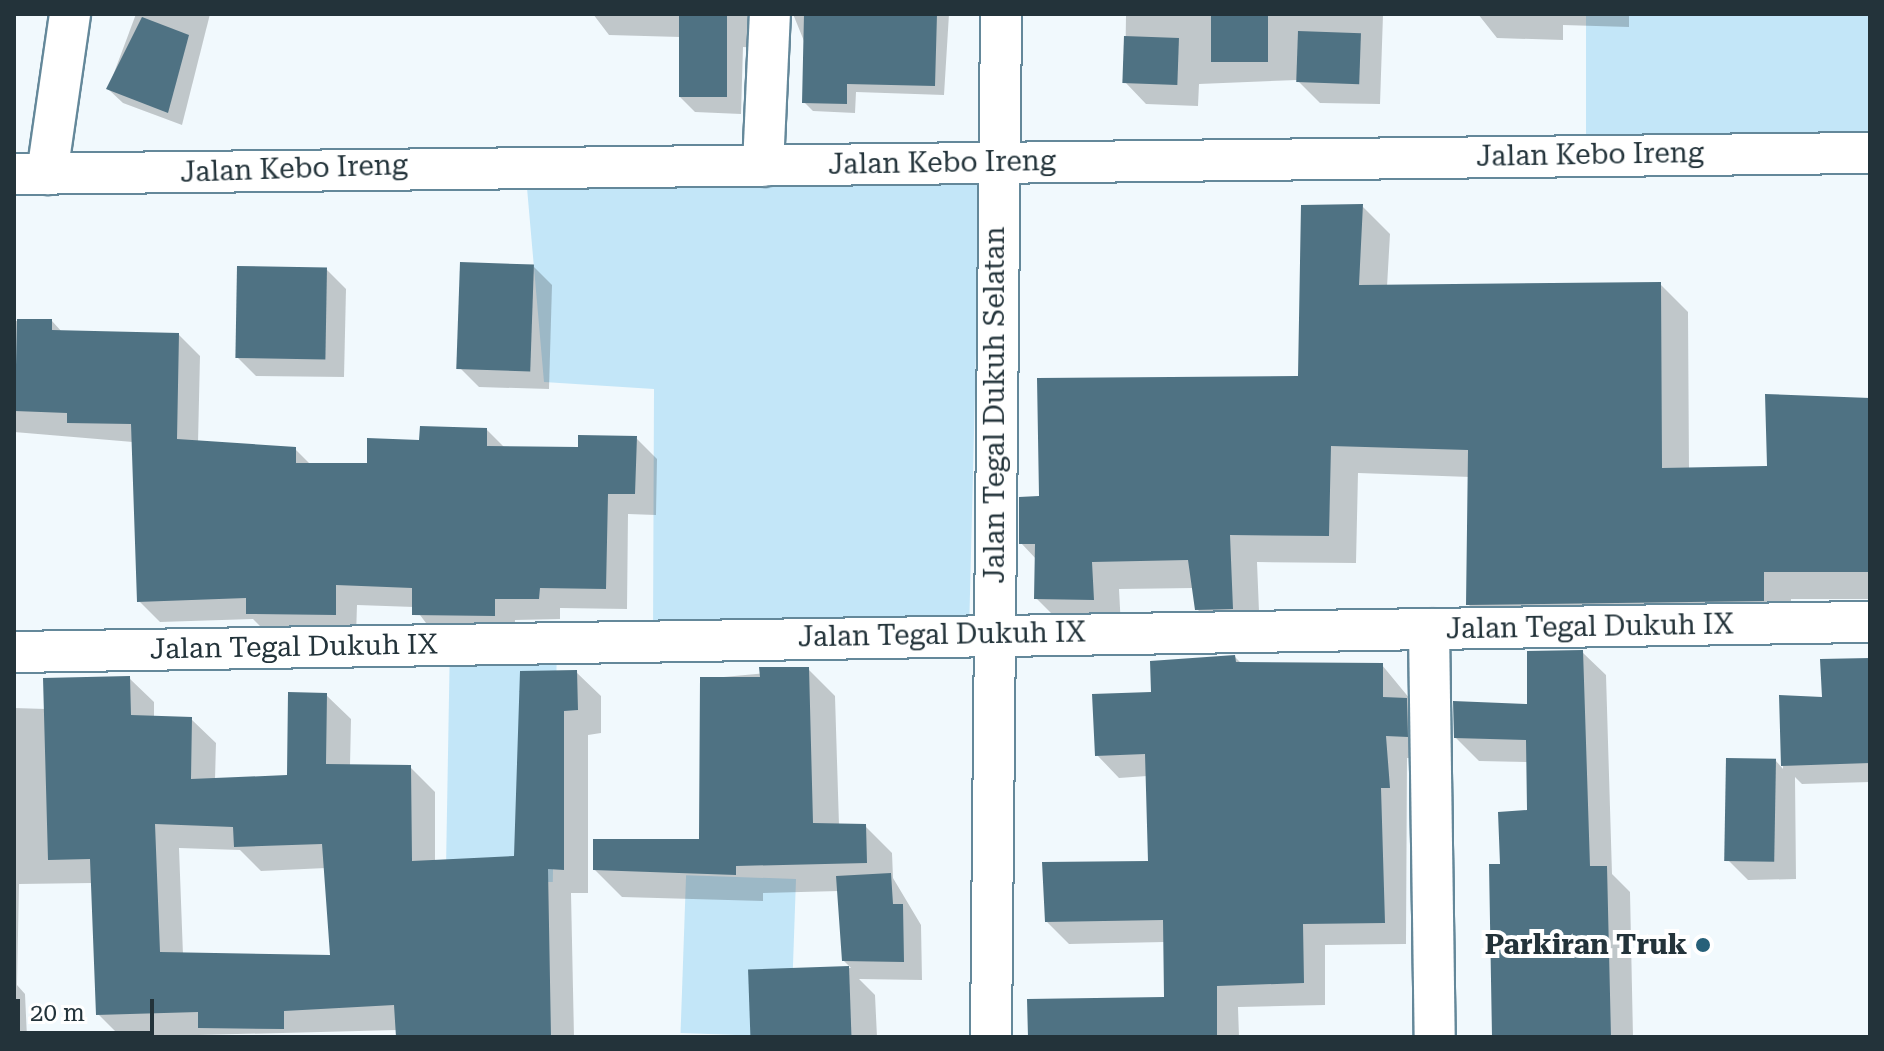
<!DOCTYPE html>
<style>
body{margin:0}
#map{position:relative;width:1884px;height:1051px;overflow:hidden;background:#f1f9fd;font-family:"Roboto Serif",serif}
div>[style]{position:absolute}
.green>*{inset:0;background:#c3e6f8;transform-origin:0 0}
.shadow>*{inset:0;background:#0003}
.building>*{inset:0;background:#4f7283;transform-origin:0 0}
.roads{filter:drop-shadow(2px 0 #64889a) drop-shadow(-2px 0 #64889a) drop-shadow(0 2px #64889a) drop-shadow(0 -2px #64889a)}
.minor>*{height:40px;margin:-20px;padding:0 20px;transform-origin:20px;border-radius:20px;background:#fff}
.dots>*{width:22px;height:22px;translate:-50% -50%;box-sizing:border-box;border:4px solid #fff;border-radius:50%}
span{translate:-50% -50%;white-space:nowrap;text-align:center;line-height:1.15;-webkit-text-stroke:8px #fff;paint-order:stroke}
.street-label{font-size:28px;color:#23333a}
.poi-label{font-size:28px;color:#23333a;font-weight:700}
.right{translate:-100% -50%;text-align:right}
.frame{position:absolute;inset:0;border:16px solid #23333a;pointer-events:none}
.scale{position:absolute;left:16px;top:999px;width:138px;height:36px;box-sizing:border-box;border:4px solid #23333a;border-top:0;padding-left:10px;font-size:24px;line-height:28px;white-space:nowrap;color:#23333a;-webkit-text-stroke:6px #fff;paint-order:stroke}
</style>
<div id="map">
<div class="green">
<i style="left:1586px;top:14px;width:284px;height:139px"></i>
<i style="clip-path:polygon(981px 151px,969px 634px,653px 636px,654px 389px,544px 382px,525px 165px)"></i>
<i style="left:557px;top:640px;width:242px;height:107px;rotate:91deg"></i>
<i style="left:796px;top:879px;width:158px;height:110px;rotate:92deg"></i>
</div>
<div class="shadow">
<i style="clip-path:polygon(136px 14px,210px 14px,182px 125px,123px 103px,108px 89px)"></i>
<i style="clip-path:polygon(593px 14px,774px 14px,762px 48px,743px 47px,741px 114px,695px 112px,679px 96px,680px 37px,609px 35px)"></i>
<i style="clip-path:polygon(793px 14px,949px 14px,944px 95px,856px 92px,855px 113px,813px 111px,804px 102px,804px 41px)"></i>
<i style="clip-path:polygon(1100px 14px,1395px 14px,1383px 15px,1380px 104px,1320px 103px,1297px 80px,1199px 84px,1198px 106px,1146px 104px,1125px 82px,1126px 15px)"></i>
<i style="clip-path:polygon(1478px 14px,1629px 14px,1629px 27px,1563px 25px,1563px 40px,1497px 38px)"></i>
<i style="clip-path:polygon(1362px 206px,1390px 234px,1387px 287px,1660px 284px,1688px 312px,1689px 469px,1770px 468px,1870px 400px,1870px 599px,1791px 599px,1791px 628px,1496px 632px,1468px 604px,1470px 477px,1358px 473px,1356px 563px,1257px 562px,1260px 636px,1225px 637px,1197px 609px,1194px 588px,1119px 589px,1121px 627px,1064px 626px,1036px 598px,1037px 560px,1021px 543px,1041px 498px,1300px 378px)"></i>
<i style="clip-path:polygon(533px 266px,552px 285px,549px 389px,479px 387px,460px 368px)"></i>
<i style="clip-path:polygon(327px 270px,346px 289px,344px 377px,256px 376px,237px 357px)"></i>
<i style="clip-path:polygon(14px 321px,52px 321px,62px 332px,179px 335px,200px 356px,198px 443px,295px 449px,311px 465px,369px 465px,421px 442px,486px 429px,505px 448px,580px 449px,636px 438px,657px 459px,656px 515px,628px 514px,627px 609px,560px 608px,560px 619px,515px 620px,515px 636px,435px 635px,414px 607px,357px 605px,356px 636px,269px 635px,253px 619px,160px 622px,139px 601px,133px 442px,14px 432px)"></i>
<i style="clip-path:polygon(1582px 652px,1606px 675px,1612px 874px,1630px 892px,1633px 1037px,1494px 1037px,1502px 866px,1529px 812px,1528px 762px,1479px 761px,1456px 738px,1529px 707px)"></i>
<i style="clip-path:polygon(1235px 657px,1242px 664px,1382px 665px,1429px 722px,1429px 758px,1407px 758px,1406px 944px,1325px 945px,1325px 1005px,1238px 1007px,1239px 1037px,1030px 1037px,1166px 999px,1165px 942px,1069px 944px,1047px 922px,1150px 863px,1147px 776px,1119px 778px,1097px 755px,1154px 694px)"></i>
<i style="clip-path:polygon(1870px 662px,1870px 782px,1802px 784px,1795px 777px,1796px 879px,1748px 880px,1729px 861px,1776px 761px,1783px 769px,1781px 697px,1824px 699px)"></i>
<i style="clip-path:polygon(808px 669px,835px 696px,839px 825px,865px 826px,892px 853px,893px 878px,921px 925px,922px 980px,859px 979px,875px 995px,877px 1037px,754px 1037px,750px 973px,851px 968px,843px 960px,839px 891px,763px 893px,763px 901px,622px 897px,595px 870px,701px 841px,702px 679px)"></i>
<i style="clip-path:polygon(evenodd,576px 672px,601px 696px,601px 733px,588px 735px,588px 893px,571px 893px,574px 1037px,398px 1037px,397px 1030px,121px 1037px,98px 1014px,93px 883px,19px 884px,17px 985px,25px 994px,27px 1037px,14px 1037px,14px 708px,46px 709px,129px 678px,154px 702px,154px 718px,191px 719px,216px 743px,215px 780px,289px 777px,326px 695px,351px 719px,350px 766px,410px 767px,435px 792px,435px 862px,516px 858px,576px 672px,179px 848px,240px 850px,261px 871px,326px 868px,332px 957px,183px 955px,179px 848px)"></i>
</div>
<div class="building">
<i style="left:679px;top:14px;width:48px;height:83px"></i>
<i style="clip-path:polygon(804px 14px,937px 14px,935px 86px,847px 84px,847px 104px,802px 103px)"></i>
<i style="left:1211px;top:14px;width:57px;height:48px"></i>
<i style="clip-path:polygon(142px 17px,189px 35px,168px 113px,106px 89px)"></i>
<i style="left:1298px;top:31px;width:63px;height:51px;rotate:2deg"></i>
<i style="left:1124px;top:36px;width:55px;height:47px;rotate:2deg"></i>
<i style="clip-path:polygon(1363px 204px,1359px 285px,1661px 282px,1662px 468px,1767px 466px,1765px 394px,1870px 398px,1870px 572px,1764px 572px,1764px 601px,1466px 605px,1468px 450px,1331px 446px,1329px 536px,1230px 535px,1233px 609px,1195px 610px,1188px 560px,1092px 562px,1094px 600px,1034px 599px,1035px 544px,1019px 544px,1019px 497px,1039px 496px,1037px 378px,1298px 376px,1301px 205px)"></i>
<i style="left:460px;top:262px;width:74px;height:107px;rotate:2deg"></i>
<i style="left:237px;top:266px;width:90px;height:92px;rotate:1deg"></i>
<i style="clip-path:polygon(17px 319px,52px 319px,52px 330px,179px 333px,177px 439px,296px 447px,296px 463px,367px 463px,367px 438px,419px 440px,420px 426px,487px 428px,487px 446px,578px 447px,578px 435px,637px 436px,635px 494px,608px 494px,606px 589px,540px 588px,539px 599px,495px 599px,495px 616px,412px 615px,412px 588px,336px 585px,336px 615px,246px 614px,246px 598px,137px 602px,131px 424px,67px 423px,67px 413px,15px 411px)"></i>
<i style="clip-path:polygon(1583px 650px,1590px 866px,1607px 866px,1611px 1037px,1492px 1037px,1489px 864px,1500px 864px,1498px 812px,1527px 810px,1526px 740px,1454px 738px,1453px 701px,1527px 704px,1527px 651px)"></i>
<i style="clip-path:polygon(1235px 655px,1236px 662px,1383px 663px,1383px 697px,1407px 698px,1408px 737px,1386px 736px,1390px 788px,1381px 788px,1385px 923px,1303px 924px,1304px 983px,1217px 986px,1217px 1037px,1028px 1037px,1027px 999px,1164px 997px,1163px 920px,1045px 922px,1042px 862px,1148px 861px,1145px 754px,1095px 756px,1092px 694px,1151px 692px,1150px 661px)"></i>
<i style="clip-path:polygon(1870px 658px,1870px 763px,1781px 766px,1779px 695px,1822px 697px,1820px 659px)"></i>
<i style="clip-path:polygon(759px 667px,809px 667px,813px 823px,866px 824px,867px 863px,736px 866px,736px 875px,593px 870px,593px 839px,699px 839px,700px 677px,760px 677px)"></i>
<i style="clip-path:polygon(evenodd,577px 670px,578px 710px,564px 711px,564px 870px,548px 869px,551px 1037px,396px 1037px,394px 1005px,284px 1011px,284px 1029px,198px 1028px,198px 1012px,96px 1015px,90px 859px,48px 860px,43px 678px,130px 676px,131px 715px,192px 717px,191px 779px,287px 775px,288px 692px,327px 693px,326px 764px,411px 765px,412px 861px,514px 856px,520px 671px,577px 670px,155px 824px,233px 827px,234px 847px,322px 844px,330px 955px,160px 952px,155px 824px)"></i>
<i style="left:1726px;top:758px;width:50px;height:103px;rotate:1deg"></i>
<i style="clip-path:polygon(891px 873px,893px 904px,903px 904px,904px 962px,842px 961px,836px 876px)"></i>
<i style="left:849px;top:966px;width:71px;height:101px;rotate:88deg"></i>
</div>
<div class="roads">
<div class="minor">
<i style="left:763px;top:166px;width:152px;rotate:-87.4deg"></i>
<i style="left:14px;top:174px;width:1856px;rotate:-0.65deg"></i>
<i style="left:47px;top:174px;width:162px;rotate:-81.8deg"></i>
<i style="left:1429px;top:629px;width:408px;rotate:89.2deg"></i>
<i style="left:14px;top:652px;width:1856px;rotate:-0.93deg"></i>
<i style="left:991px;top:1037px;width:1023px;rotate:-89.44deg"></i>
</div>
</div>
<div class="dots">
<i style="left:1703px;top:945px;background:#266079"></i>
</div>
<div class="street-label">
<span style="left:1590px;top:155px;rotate:-1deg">Jalan Kebo Ireng</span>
<span style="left:942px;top:163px;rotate:-1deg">Jalan Kebo Ireng</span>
<span style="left:294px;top:169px;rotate:-2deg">Jalan Kebo Ireng</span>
<span style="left:995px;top:405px;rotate:-90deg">Jalan Tegal Dukuh Selatan</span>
<span style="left:1590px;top:627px;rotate:-1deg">Jalan Tegal Dukuh IX</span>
<span style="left:942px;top:635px;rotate:-1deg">Jalan Tegal Dukuh IX</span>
<span style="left:294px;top:647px;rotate:-1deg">Jalan Tegal Dukuh IX</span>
</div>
<div class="poi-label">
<span class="right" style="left:1687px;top:945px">Parkiran Truk</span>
</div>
<div class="frame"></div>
<div class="scale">20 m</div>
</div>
